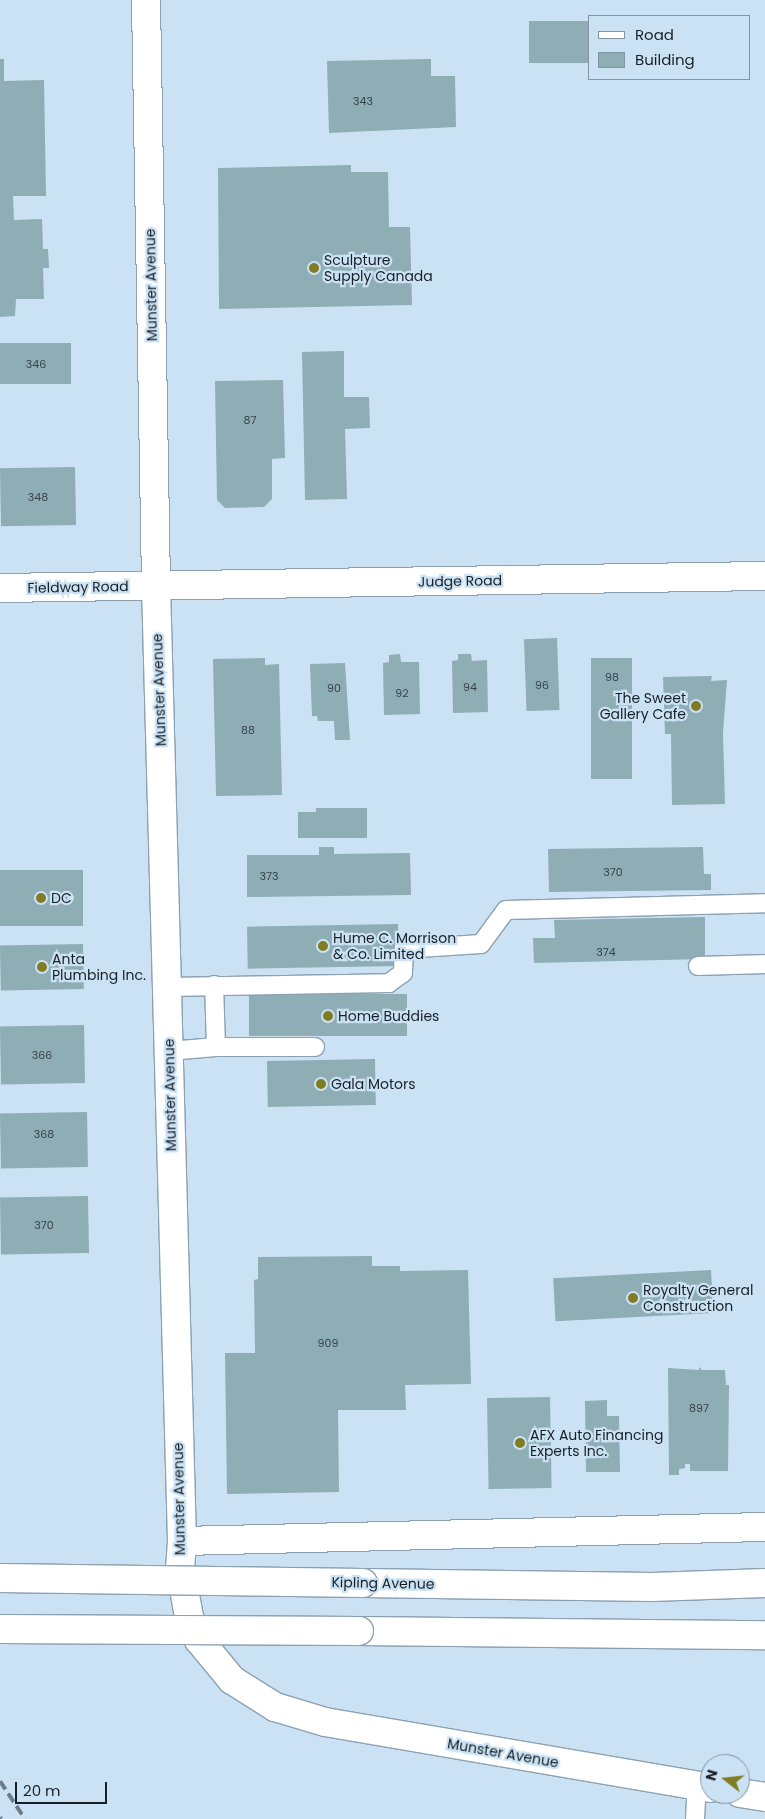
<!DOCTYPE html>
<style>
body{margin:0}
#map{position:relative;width:765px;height:1819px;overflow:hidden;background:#cbe2f4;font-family:Poppins,sans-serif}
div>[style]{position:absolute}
.building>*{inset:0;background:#8eadb4;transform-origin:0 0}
.roads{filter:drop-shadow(1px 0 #8ba1b2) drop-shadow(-1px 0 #8ba1b2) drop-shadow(0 1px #8ba1b2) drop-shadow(0 -1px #8ba1b2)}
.service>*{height:18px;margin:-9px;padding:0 9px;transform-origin:9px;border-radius:9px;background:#fff}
.minor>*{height:28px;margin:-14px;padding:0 14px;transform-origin:14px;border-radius:14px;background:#fff}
.secondary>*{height:28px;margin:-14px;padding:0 14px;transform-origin:14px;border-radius:14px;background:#fff}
.rail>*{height:4px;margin-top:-2px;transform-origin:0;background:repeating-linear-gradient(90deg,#6d7c88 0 10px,transparent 0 15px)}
.bridges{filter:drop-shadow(1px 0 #8ba1b2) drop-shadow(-1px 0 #8ba1b2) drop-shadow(0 1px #8ba1b2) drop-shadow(0 -1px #8ba1b2)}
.secondary-bridge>*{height:28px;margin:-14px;padding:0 14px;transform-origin:14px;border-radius:14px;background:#fff}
.dots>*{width:14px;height:14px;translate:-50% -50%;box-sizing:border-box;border:2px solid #cbe2f4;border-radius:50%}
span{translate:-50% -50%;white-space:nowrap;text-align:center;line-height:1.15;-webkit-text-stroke:4.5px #cbe2f4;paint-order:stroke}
.number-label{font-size:11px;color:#36434a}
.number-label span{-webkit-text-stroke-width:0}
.poi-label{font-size:14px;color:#182027}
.left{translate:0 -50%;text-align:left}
.right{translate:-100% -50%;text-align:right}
.street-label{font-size:14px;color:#182027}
.legend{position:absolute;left:588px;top:15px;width:162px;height:65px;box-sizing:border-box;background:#cbe2f4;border:1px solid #8394a2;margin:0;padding:6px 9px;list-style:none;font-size:15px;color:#182027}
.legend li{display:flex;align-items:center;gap:10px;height:25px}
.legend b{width:25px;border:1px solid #8394a2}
.north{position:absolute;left:700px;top:1754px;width:50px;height:50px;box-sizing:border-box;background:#cbe2f4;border:1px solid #8394a2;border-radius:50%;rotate:286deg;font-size:14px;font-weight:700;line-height:20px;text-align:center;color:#182027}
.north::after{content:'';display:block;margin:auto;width:18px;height:22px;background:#7f7c23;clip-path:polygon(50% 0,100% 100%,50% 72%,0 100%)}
.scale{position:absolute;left:15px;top:1782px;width:92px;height:22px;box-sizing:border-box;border:2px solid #182027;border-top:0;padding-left:6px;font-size:15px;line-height:18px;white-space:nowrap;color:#182027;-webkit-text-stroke:4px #cbe2f4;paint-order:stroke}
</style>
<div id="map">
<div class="building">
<i style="left:589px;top:21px;width:42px;height:60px;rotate:90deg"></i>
<i style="clip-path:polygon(0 59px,4px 59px,4px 81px,44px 80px,46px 196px,13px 196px,14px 220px,42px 219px,43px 249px,48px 249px,49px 268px,43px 268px,44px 299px,16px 299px,15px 316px,0 317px)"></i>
<i style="clip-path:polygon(431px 59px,431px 76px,455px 76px,456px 127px,329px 133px,327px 61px)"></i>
<i style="clip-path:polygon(351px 165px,351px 172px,388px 172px,389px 227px,410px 227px,412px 305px,219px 309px,218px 168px)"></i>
<i style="left:71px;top:343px;width:41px;height:71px;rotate:90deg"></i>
<i style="clip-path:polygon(344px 351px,344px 397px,369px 397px,370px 428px,345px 429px,347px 499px,305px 500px,302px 352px)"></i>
<i style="clip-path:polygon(283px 380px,285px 458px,272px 459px,272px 499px,264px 507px,225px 508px,217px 500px,215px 381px)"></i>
<i style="left:75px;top:467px;width:58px;height:75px;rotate:89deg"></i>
<i style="left:557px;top:638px;width:72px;height:33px;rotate:88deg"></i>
<i style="clip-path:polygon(400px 654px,401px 662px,419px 662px,420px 714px,384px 715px,383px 663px,389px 662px,389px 655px)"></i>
<i style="clip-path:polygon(458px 654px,471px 654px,472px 661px,487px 660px,488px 712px,453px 713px,452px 661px,458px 660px)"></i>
<i style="clip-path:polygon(265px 658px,265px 665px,279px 664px,282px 795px,216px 796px,213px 659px)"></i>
<i style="left:591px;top:658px;width:41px;height:121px"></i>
<i style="clip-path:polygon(345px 663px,350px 740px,335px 740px,334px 721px,318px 721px,317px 716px,312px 716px,310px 664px)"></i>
<i style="clip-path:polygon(712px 676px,711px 681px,727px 680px,723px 733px,725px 804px,672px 805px,671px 734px,665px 734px,663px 677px)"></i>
<i style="clip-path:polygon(316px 808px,367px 808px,367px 838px,298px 838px,298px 812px,316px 812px)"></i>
<i style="clip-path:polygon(319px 847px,334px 847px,334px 854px,410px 853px,411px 895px,247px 897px,247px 855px,319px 855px)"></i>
<i style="clip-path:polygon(703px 847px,704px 874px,711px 874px,711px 890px,549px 892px,548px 849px)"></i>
<i style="left:83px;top:870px;width:56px;height:83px;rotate:90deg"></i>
<i style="clip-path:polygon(705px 917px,705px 959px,534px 963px,533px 938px,555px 938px,554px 920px)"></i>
<i style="left:398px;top:924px;width:42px;height:151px;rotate:89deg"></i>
<i style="left:83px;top:944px;width:45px;height:83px;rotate:89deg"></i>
<i style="left:407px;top:994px;width:42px;height:158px;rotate:90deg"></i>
<i style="left:84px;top:1025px;width:58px;height:84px;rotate:89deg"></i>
<i style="left:375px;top:1059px;width:46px;height:108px;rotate:89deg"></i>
<i style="left:87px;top:1112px;width:55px;height:87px;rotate:89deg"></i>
<i style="left:88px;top:1196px;width:57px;height:88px;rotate:89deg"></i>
<i style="clip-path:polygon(372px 1256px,372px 1266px,400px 1266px,400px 1271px,468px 1270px,471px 1384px,405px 1385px,406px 1410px,338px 1410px,339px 1492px,227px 1494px,225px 1353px,255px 1353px,254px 1280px,258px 1279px,258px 1257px)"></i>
<i style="left:711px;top:1270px;width:43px;height:158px;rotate:87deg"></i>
<i style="clip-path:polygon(699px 1367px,702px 1370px,725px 1370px,726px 1385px,729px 1385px,728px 1471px,690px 1471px,690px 1464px,685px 1464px,685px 1468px,679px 1469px,679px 1475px,669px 1475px,668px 1368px,699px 1370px)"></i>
<i style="left:550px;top:1397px;width:91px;height:63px;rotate:89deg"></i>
<i style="clip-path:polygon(607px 1400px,607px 1416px,619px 1416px,620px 1472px,586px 1472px,585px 1401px)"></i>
</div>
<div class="roads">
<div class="service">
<i style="left:698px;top:966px;width:67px;rotate:-1.7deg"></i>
<i style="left:167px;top:987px;width:222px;rotate:-1deg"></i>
<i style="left:389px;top:983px;width:17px;rotate:-36deg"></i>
<i style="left:403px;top:973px;width:24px;rotate:-88deg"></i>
<i style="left:404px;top:949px;width:77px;rotate:-3.7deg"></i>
<i style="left:481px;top:944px;width:42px;rotate:-53.7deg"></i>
<i style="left:506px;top:910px;width:259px;rotate:-1.5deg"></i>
<i style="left:216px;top:1047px;width:99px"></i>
<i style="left:169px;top:1051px;width:47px;rotate:-4.9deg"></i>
<i style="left:216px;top:1047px;width:62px;rotate:-91.8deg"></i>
<i style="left:695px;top:1819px;width:33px;rotate:-87deg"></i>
</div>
<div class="minor">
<i style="left:146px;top:0;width:586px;rotate:89.02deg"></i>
<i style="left:156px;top:586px;width:955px;rotate:88.44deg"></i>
<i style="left:182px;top:1541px;width:26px;rotate:94deg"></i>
<i style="left:180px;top:1567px;width:51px;rotate:79.8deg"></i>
<i style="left:189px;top:1617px;width:25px;rotate:67deg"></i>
<i style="left:199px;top:1640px;width:52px;rotate:50.5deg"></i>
<i style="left:232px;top:1680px;width:51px;rotate:32.1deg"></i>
<i style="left:275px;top:1707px;width:52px;rotate:16.7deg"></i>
<i style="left:325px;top:1722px;width:391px;rotate:9.7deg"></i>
<i style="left:0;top:588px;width:765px;rotate:-0.9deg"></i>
<i style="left:182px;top:1541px;width:583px;rotate:-1.38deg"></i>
<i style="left:740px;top:1793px;width:25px;rotate:9deg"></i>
</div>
<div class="secondary">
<i style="left:363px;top:1583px;width:289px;rotate:0.8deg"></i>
<i style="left:652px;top:1587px;width:113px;rotate:-2deg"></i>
<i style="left:359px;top:1631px;width:406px;rotate:0.6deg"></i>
</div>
</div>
<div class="rail">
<i style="left:0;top:1781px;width:45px;rotate:56.7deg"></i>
<i style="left:0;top:1817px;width:2px;rotate:63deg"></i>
</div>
<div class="bridges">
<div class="secondary-bridge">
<i style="left:0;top:1578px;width:363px;rotate:0.8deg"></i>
<i style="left:0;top:1629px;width:359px;rotate:0.3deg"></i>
</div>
</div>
<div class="dots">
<i style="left:314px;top:268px;background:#7f7c23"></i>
<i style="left:696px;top:706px;background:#7f7c23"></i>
<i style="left:41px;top:898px;background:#7f7c23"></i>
<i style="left:323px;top:946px;background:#7f7c23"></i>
<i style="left:42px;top:967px;background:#7f7c23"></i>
<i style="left:328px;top:1016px;background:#7f7c23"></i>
<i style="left:321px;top:1084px;background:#7f7c23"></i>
<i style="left:633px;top:1298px;background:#7f7c23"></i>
<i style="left:520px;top:1443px;background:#7f7c23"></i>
</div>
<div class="number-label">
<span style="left:363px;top:101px">343</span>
<span style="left:36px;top:364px">346</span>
<span style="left:250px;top:420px">87</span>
<span style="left:38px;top:497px">348</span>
<span style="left:612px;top:677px">98</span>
<span style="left:542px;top:685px">96</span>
<span style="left:470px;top:687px">94</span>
<span style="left:334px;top:688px">90</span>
<span style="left:402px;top:693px">92</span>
<span style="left:248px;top:730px">88</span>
<span style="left:613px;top:872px">370</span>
<span style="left:269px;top:876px">373</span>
<span style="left:606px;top:952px">374</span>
<span style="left:42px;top:1055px">366</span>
<span style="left:44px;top:1134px">368</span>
<span style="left:44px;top:1225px">370</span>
<span style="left:328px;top:1343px">909</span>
<span style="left:699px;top:1408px">897</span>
</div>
<div class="poi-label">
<span class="left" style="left:324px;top:268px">Sculpture<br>Supply Canada</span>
<span class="right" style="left:686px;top:706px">The Sweet<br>Gallery Cafe</span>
<span class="left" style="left:51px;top:898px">DC</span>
<span class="left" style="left:333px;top:946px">Hume C. Morrison<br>&amp; Co. Limited</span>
<span class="left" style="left:52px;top:967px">Anta<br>Plumbing Inc.</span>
<span class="left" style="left:338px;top:1016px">Home Buddies</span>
<span class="left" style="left:331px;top:1084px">Gala Motors</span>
<span class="left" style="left:643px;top:1298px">Royalty General<br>Construction</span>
<span class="left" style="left:530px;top:1443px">AFX Auto Financing<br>Experts Inc.</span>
</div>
<div class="street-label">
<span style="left:151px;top:285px;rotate:-91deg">Munster Avenue</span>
<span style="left:460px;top:581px;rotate:-1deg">Judge Road</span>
<span style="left:78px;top:587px;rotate:-1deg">Fieldway Road</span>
<span style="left:159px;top:690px;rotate:-92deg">Munster Avenue</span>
<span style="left:170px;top:1095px;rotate:-91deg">Munster Avenue</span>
<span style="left:179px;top:1499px;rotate:-91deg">Munster Avenue</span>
<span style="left:383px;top:1583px;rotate:1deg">Kipling Avenue</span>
<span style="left:503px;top:1753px;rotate:10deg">Munster Avenue</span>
</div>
<ul class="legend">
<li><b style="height:6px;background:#fff"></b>Road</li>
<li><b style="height:14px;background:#8eadb4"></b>Building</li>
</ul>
<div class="north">N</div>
<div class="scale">20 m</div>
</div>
